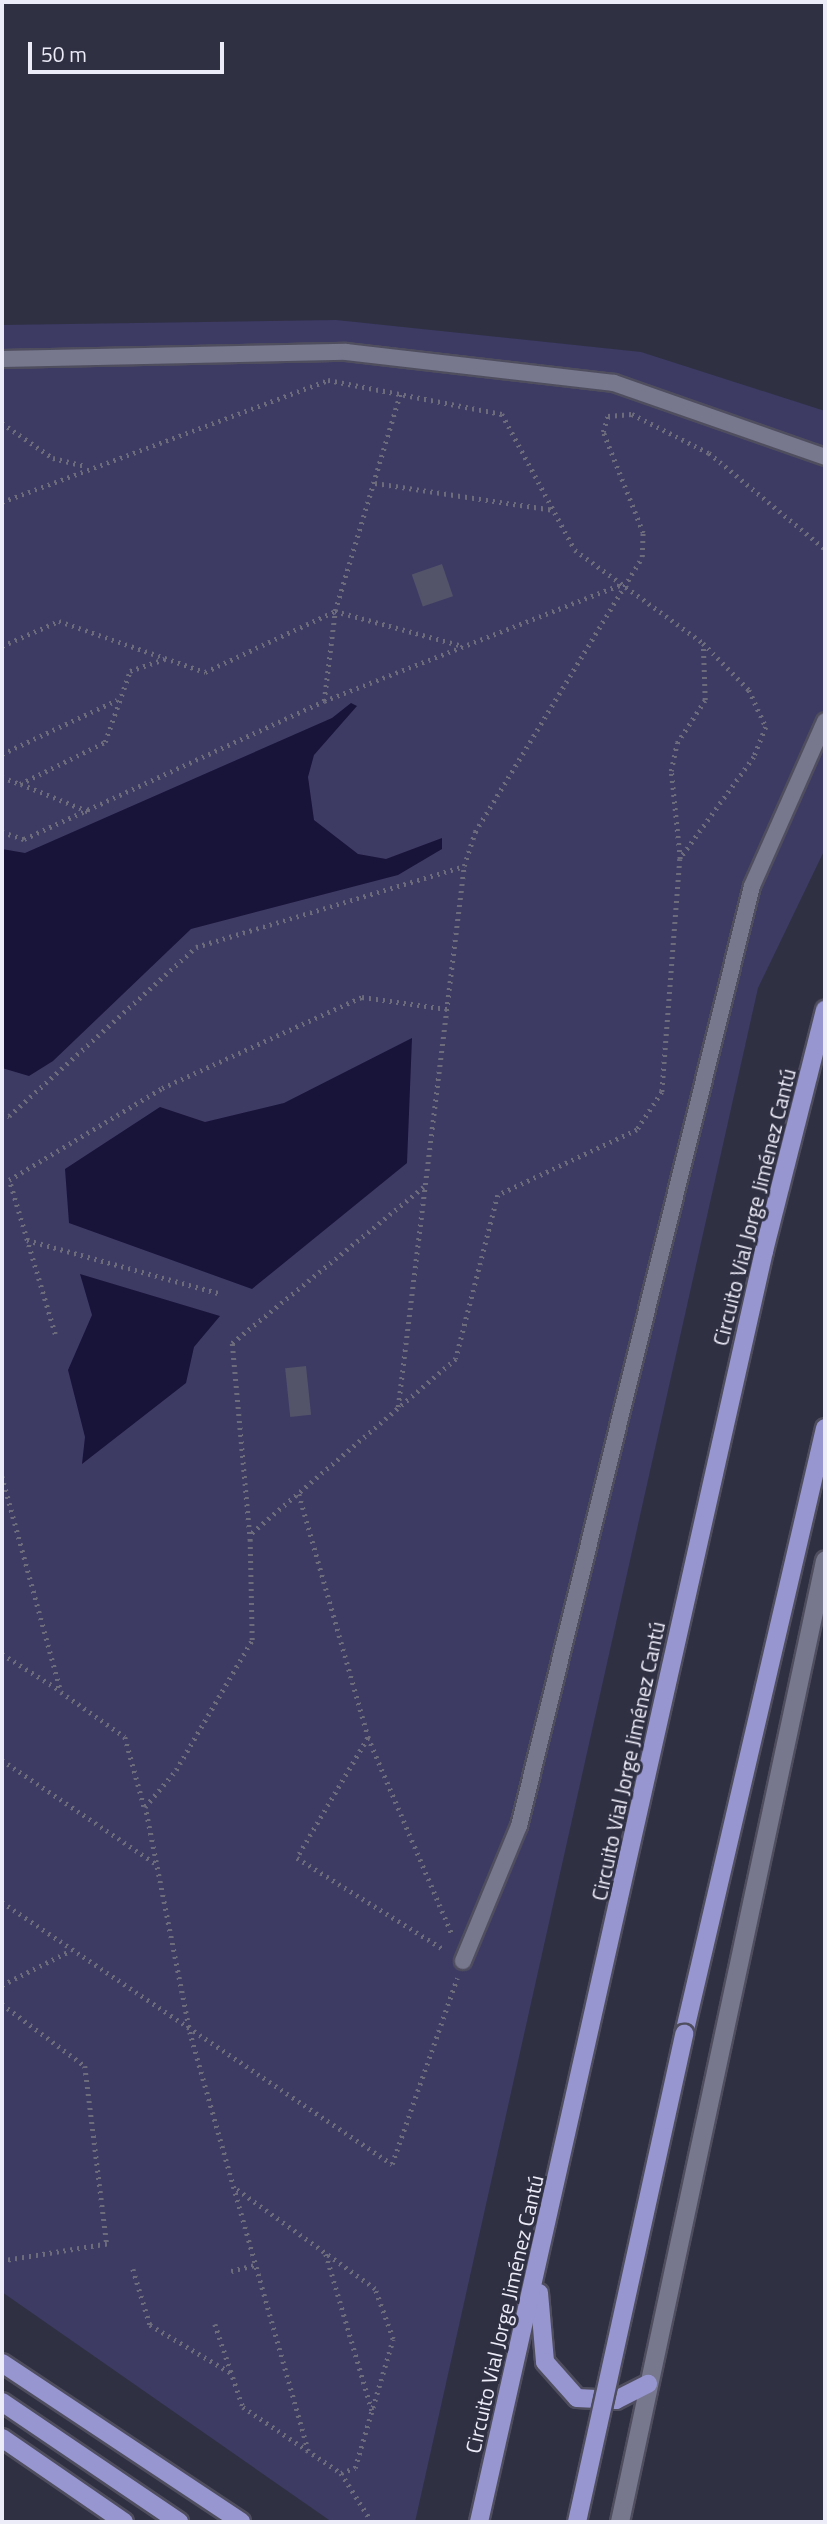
<!DOCTYPE html>
<meta charset="utf-8">
<style>
body{margin:0}
#map{position:relative;width:827px;height:2524px;overflow:hidden;background:#303043;font-family:"Titillium Web",sans-serif}
div>[style]{position:absolute}
.green>*{inset:0;background:#3d3a64}
.water>*{inset:0;background:#181338}
.building>*{inset:0;background:#535369;transform-origin:0 0}
.path>*{height:4.5px;margin-top:-2.25px;transform-origin:0;background:repeating-linear-gradient(90deg,#6c6c7d 0 2px,transparent 0 7px)}
.roads{filter:drop-shadow(2px 0 #4f4e5f) drop-shadow(-2px 0 #4f4e5f) drop-shadow(0 2px #4f4e5f) drop-shadow(0 -2px #4f4e5f)}
.pedestrian>*{height:16px;margin:-8px;padding:0 8px;transform-origin:8px;border-radius:8px;background:#77778e}
.tertiary>*{height:18px;margin:-9px;padding:0 9px;transform-origin:9px;border-radius:9px;background:#77778e}
.primary>*{height:18px;margin:-9px;padding:0 9px;transform-origin:9px;border-radius:9px;background:#9796d0}
.bridges{filter:drop-shadow(2px 0 #4f4e5f) drop-shadow(-2px 0 #4f4e5f) drop-shadow(0 2px #4f4e5f) drop-shadow(0 -2px #4f4e5f)}
.primary-bridge>*{height:18px;margin:-9px;padding:0 9px;transform-origin:9px;border-radius:9px;background:#9796d0}
span{translate:-50% -50%;white-space:nowrap;text-align:center;line-height:1.15;-webkit-text-stroke:6px #303043;paint-order:stroke}
.street-label{font-size:21px;color:#ececf9}
.frame{position:absolute;inset:0;border:4px solid #ececf9;pointer-events:none}
.scale{position:absolute;left:28px;top:42px;width:196px;height:32px;box-sizing:border-box;border:4px solid #ececf9;border-top:0;padding-left:9px;font-size:21px;line-height:24px;white-space:nowrap;color:#ececf9;-webkit-text-stroke:5px #303043;paint-order:stroke}
</style>
<div id="map">
<div class="green">
<i style="clip-path:polygon(336px 320px,641px 352px,825px 411px,825px 849px,758px 988px,415px 2522px,332px 2522px,2px 2292px,2px 325px)"></i>
</div>
<div class="water">
<i style="clip-path:polygon(351px 703px,357px 706px,314px 755px,308px 777px,314px 820px,358px 854px,386px 859px,442px 838px,442px 849px,398px 875px,191px 929px,53px 1061px,29px 1076px,2px 1068px,2px 849px,25px 853px,332px 718px)"></i>
<i style="clip-path:polygon(412px 1038px,407px 1163px,252px 1289px,69px 1223px,65px 1169px,160px 1107px,205px 1122px,284px 1103px)"></i>
<i style="clip-path:polygon(80px 1274px,220px 1316px,194px 1347px,186px 1383px,82px 1464px,85px 1437px,68px 1370px,92px 1315px)"></i>
</div>
<div class="building">
<i style="left:442px;top:564px;width:34px;height:32px;rotate:71deg"></i>
<i style="left:306px;top:1366px;width:49px;height:21px;rotate:84deg"></i>
</div>
<div class="path">
<i style="left:2px;top:423px;width:62px;rotate:34.5deg"></i>
<i style="left:53px;top:458px;width:34px;rotate:14deg"></i>
<i style="left:375px;top:483px;width:181px;rotate:8.6deg"></i>
<i style="left:2px;top:502px;width:348px;rotate:-20.5deg"></i>
<i style="left:328px;top:380px;width:177px;rotate:11.1deg"></i>
<i style="left:502px;top:414px;width:154px;rotate:61.8deg"></i>
<i style="left:575px;top:550px;width:158px;rotate:36deg"></i>
<i style="left:703px;top:643px;width:66px;rotate:45.6deg"></i>
<i style="left:749px;top:690px;width:41px;rotate:65.3deg"></i>
<i style="left:766px;top:727px;width:32px;rotate:112deg"></i>
<i style="left:754px;top:757px;width:126px;rotate:126deg"></i>
<i style="left:680px;top:859px;width:234px;rotate:94.4deg"></i>
<i style="left:662px;top:1092px;width:45px;rotate:123.3deg"></i>
<i style="left:637px;top:1130px;width:153px;rotate:154.9deg"></i>
<i style="left:498px;top:1195px;width:169px;rotate:104.4deg"></i>
<i style="left:456px;top:1359px;width:271px;rotate:139.5deg"></i>
<i style="left:2px;top:646px;width:62px;rotate:-23.7deg"></i>
<i style="left:59px;top:621px;width:155px;rotate:19.3deg"></i>
<i style="left:205px;top:672px;width:144px;rotate:-25.1deg"></i>
<i style="left:335px;top:611px;width:133px;rotate:15.3deg"></i>
<i style="left:324px;top:701px;width:91px;rotate:-83deg"></i>
<i style="left:335px;top:611px;width:227px;rotate:-73.3deg"></i>
<i style="left:2px;top:754px;width:127px;rotate:-25.2deg"></i>
<i style="left:2px;top:777px;width:19px;rotate:21deg"></i>
<i style="left:20px;top:784px;width:95px;rotate:-26.3deg"></i>
<i style="left:105px;top:742px;width:75px;rotate:-70.6deg"></i>
<i style="left:130px;top:671px;width:37px;rotate:-19deg"></i>
<i style="left:21px;top:784px;width:74px;rotate:22.1deg"></i>
<i style="left:2px;top:832px;width:23px;rotate:18deg"></i>
<i style="left:24px;top:839px;width:330px;rotate:-24.7deg"></i>
<i style="left:324px;top:701px;width:318px;rotate:-21.4deg"></i>
<i style="left:680px;top:859px;width:88px;rotate:-95.8deg"></i>
<i style="left:671px;top:771px;width:29px;rotate:-78deg"></i>
<i style="left:677px;top:743px;width:51px;rotate:-56.9deg"></i>
<i style="left:705px;top:700px;width:56px;rotate:-92deg"></i>
<i style="left:2px;top:1113px;width:8px;rotate:23deg"></i>
<i style="left:9px;top:1116px;width:252px;rotate:-42.1deg"></i>
<i style="left:196px;top:947px;width:280px;rotate:-16.8deg"></i>
<i style="left:27px;top:1240px;width:202px;rotate:15.5deg"></i>
<i style="left:55px;top:1334px;width:161px;rotate:-106.6deg"></i>
<i style="left:9px;top:1180px;width:179px;rotate:-31deg"></i>
<i style="left:162px;top:1088px;width:220px;rotate:-24.5deg"></i>
<i style="left:362px;top:997px;width:86px;rotate:8deg"></i>
<i style="left:398px;top:1407px;width:545px;rotate:-83.04deg"></i>
<i style="left:464px;top:866px;width:36px;rotate:-72deg"></i>
<i style="left:475px;top:832px;width:322px;rotate:-58.7deg"></i>
<i style="left:642px;top:557px;width:24px;rotate:-88deg"></i>
<i style="left:643px;top:533px;width:109px;rotate:-111.6deg"></i>
<i style="left:603px;top:432px;width:17px;rotate:-73deg"></i>
<i style="left:608px;top:416px;width:24px;rotate:-5deg"></i>
<i style="left:632px;top:414px;width:86px;rotate:26.9deg"></i>
<i style="left:709px;top:453px;width:151px;rotate:39.6deg"></i>
<i style="left:2px;top:1476px;width:224px;rotate:74.7deg"></i>
<i style="left:61px;top:1692px;width:78px;rotate:35.1deg"></i>
<i style="left:125px;top:1737px;width:72px;rotate:74.6deg"></i>
<i style="left:299px;top:1494px;width:253px;rotate:74.1deg"></i>
<i style="left:368px;top:1737px;width:214px;rotate:66.9deg"></i>
<i style="left:2px;top:1654px;width:70px;rotate:32.1deg"></i>
<i style="left:368px;top:1738px;width:139px;rotate:120.6deg"></i>
<i style="left:297px;top:1858px;width:174px;rotate:31.9deg"></i>
<i style="left:2px;top:1760px;width:186px;rotate:34deg"></i>
<i style="left:2px;top:1902px;width:470px;rotate:33.9deg"></i>
<i style="left:392px;top:2164px;width:197px;rotate:-70.7deg"></i>
<i style="left:2px;top:1985px;width:74px;rotate:-26.6deg"></i>
<i style="left:2px;top:2004px;width:104px;rotate:36.8deg"></i>
<i style="left:85px;top:2066px;width:179px;rotate:83deg"></i>
<i style="left:107px;top:2244px;width:106px;rotate:170.8deg"></i>
<i style="left:326px;top:2254px;width:163px;rotate:73.6deg"></i>
<i style="left:133px;top:2269px;width:59px;rotate:73.1deg"></i>
<i style="left:150px;top:2325px;width:96px;rotate:30.6deg"></i>
<i style="left:231px;top:2271px;width:25px;rotate:-14deg"></i>
<i style="left:215px;top:2324px;width:88px;rotate:71.4deg"></i>
<i style="left:243px;top:2407px;width:118px;rotate:34deg"></i>
<i style="left:341px;top:2473px;width:15px;rotate:-20deg"></i>
<i style="left:355px;top:2468px;width:134px;rotate:-73.6deg"></i>
<i style="left:393px;top:2339px;width:53px;rotate:-109.8deg"></i>
<i style="left:375px;top:2289px;width:175px;rotate:-144.3deg"></i>
<i style="left:308px;top:2451px;width:433px;rotate:-105.8deg"></i>
<i style="left:190px;top:2034px;width:231px;rotate:-101.2deg"></i>
<i style="left:145px;top:1807px;width:48px;rotate:-50deg"></i>
<i style="left:176px;top:1770px;width:151px;rotate:-59.7deg"></i>
<i style="left:252px;top:1640px;width:99px;rotate:-91.2deg"></i>
<i style="left:250px;top:1541px;width:199px;rotate:-95.2deg"></i>
<i style="left:232px;top:1343px;width:247px;rotate:-39.2deg"></i>
<i style="left:341px;top:2473px;width:58px;rotate:57.7deg"></i>
</div>
<div class="roads">
<div class="pedestrian">
<i style="left:2px;top:359px;width:344px;rotate:-1.2deg"></i>
<i style="left:346px;top:352px;width:270px;rotate:6.6deg"></i>
<i style="left:614px;top:383px;width:224px;rotate:19.3deg"></i>
<i style="left:463px;top:1961px;width:146px;rotate:-67.5deg"></i>
<i style="left:519px;top:1826px;width:968px;rotate:-76.08deg"></i>
<i style="left:752px;top:886px;width:180px;rotate:-66.1deg"></i>
</div>
<div class="tertiary">
<i style="left:620px;top:2522px;width:983px;rotate:-77.96deg"></i>
</div>
<div class="primary">
<i style="left:684px;top:2034px;width:622px;rotate:-76.9deg"></i>
<i style="left:539px;top:2293px;width:69px;rotate:85deg"></i>
<i style="left:545px;top:2362px;width:48px;rotate:48.4deg"></i>
<i style="left:577px;top:2398px;width:39px;rotate:3deg"></i>
<i style="left:616px;top:2400px;width:36px;rotate:-27deg"></i>
<i style="left:2px;top:2363px;width:287px;rotate:33.6deg"></i>
<i style="left:2px;top:2402px;width:214px;rotate:34.1deg"></i>
<i style="left:2px;top:2438px;width:148px;rotate:34.5deg"></i>
<i style="left:479px;top:2522px;width:1303px;rotate:-77.36deg"></i>
<i style="left:764px;top:1251px;width:249px;rotate:-75.8deg"></i>
</div>
</div>
<div class="bridges">
<div class="primary-bridge">
<i style="left:577px;top:2522px;width:500px;rotate:-77.6deg"></i>
</div>
</div>
<div class="street-label">
<span style="left:754px;top:1207px;rotate:-76deg">Circuito Vial Jorge Jiménez Cantú</span>
<span style="left:628px;top:1761px;rotate:-78deg">Circuito Vial Jorge Jiménez Cantú</span>
<span style="left:504px;top:2314px;rotate:-77deg">Circuito Vial Jorge Jiménez Cantú</span>
</div>
<div class="frame"></div>
<div class="scale">50 m</div>
</div>
